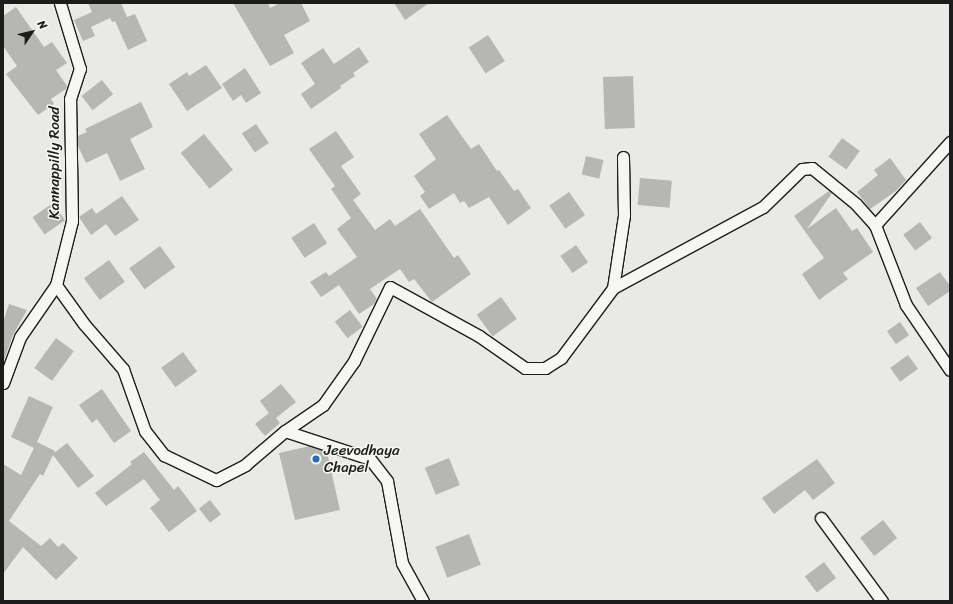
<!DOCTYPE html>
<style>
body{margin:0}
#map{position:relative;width:953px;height:604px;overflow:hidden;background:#e9e9e5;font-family:Sriracha,sans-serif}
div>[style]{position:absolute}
.building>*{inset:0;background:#b6b6b3;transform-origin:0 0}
.roads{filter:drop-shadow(1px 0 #1c1c1c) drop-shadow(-1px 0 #1c1c1c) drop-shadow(0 1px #1c1c1c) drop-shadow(0 -1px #1c1c1c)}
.minor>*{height:11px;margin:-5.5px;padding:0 5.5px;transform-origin:5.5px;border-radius:5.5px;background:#f6f6f2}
.dots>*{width:11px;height:11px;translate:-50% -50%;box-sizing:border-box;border:2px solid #f6f6f2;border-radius:50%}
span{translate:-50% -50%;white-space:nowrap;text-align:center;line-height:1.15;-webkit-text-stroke:3px #f6f6f2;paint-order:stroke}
.street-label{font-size:15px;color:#1c1c1c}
.poi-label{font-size:15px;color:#1c1c1c}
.left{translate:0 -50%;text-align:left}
.frame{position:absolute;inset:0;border:4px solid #1c1c1c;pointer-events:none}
.north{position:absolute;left:12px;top:12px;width:40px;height:40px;-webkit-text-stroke:3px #f6f6f2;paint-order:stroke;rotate:55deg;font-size:11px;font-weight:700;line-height:16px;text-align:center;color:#1c1c1c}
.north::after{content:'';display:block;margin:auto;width:14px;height:18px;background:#1c1c1c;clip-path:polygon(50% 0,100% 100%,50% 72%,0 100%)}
</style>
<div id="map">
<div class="building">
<i style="clip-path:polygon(88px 3px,121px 3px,127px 17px,135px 14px,147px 41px,128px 50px,115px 21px,112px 22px,110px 18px,91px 27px,95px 36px,83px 41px,74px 20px,92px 12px)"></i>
<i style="clip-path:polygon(233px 3px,268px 3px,270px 8px,280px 3px,301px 3px,310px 21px,284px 35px,294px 53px,270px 66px)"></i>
<i style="clip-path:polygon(394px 3px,429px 3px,405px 20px)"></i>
<i style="clip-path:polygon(16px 7px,44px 47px,52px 42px,67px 63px,56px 70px,67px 86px,66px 89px,51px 99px,54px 104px,38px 115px,6px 74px,17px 66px,3px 46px,3px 16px)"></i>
<i style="left:488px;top:35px;width:31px;height:23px;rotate:57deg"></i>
<i style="clip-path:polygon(359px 47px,369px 62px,353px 73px,355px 76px,340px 86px,341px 88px,311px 109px,301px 94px,315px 84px,301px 63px,323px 48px,334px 64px)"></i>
<i style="clip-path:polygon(206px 65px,222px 88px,187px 111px,169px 84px,187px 72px,189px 76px)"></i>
<i style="clip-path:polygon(245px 68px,261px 93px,246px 103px,241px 95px,233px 101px,222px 84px)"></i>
<i style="left:633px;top:76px;width:52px;height:30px;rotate:88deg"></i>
<i style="left:102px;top:80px;width:18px;height:26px;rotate:52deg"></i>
<i style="clip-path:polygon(141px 102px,153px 127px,130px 139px,145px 169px,120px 181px,107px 153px,86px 163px,78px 146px,78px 136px,87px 132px,85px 129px)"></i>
<i style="clip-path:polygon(447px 115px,471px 149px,479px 144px,497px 171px,499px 170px,514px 191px,518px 189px,531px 208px,508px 225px,489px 197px,469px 208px,464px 201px,460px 203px,454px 193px,429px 209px,420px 196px,425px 192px,414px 176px,436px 159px,419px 134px)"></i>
<i style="left:256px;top:124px;width:23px;height:17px;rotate:56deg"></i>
<i style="clip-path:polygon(336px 131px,354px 157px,341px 166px,361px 194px,353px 200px,375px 230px,390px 219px,395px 226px,420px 209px,454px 258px,458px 255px,471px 274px,432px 302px,414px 279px,409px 282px,400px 269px,370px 289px,377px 299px,374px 304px,359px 314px,339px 285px,321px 297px,310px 282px,326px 272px,329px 276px,357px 257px,337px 229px,351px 218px,331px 189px,335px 186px,309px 149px)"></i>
<i style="left:204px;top:134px;width:46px;height:30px;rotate:51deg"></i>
<i style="left:842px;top:138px;width:22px;height:23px;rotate:36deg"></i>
<i style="left:586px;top:156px;width:18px;height:19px;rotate:13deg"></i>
<i style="clip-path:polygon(890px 158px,906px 180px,896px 191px,870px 209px,857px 192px,878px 175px,874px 170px)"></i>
<i style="left:640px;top:178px;width:32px;height:27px;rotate:5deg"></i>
<i style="clip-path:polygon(829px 191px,832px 193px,807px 229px,836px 208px,852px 231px,857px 228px,873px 252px,843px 273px,848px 279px,819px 300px,802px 274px,824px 258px,794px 216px)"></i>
<i style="left:569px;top:192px;width:28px;height:24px;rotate:55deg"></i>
<i style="clip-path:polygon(122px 196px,139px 220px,115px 236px,106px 224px,91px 235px,79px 217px,92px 208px,96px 214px)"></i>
<i style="left:53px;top:203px;width:21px;height:25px;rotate:55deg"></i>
<i style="left:920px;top:222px;width:20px;height:21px;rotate:53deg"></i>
<i style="left:314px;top:223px;width:24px;height:27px;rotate:57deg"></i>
<i style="left:576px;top:245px;width:21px;height:19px;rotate:55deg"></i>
<i style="left:160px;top:246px;width:26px;height:38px;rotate:54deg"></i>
<i style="left:109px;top:260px;width:27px;height:31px;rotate:54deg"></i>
<i style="clip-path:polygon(940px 272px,950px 286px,950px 291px,928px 306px,916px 288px)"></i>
<i style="left:501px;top:297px;width:27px;height:30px;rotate:54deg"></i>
<i style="clip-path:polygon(9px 304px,27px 310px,13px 335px,3px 363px,3px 322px)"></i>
<i style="left:350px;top:310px;width:21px;height:19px;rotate:53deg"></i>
<i style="left:900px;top:322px;width:16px;height:16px;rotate:55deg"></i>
<i style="left:56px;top:338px;width:22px;height:37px;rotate:36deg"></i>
<i style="left:183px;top:352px;width:24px;height:27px;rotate:54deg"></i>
<i style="left:908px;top:355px;width:17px;height:22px;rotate:54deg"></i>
<i style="clip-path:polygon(281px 384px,296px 402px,276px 418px,280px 423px,265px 436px,255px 424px,269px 413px,260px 401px)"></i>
<i style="clip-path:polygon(102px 389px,131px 431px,114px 443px,97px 419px,92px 423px,79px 405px)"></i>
<i style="clip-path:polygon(29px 396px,53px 407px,37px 442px,55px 451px,54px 453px,67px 443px,94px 476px,78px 488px,53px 455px,43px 476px,40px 474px,9px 521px,41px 546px,50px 538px,58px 547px,63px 543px,78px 558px,56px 580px,23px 547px,3px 574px,3px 464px,21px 475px,34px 448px,11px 437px)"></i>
<i style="clip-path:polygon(310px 446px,327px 452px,340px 510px,295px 520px,279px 453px)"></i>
<i style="clip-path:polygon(144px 452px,174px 490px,178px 486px,197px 511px,169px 532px,150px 508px,160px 500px,144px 479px,106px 506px,95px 493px,132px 464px,130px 462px)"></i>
<i style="left:449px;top:458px;width:29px;height:26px;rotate:68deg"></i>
<i style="clip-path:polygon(817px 459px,835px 483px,813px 500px,805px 490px,774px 514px,762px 498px)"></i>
<i style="left:210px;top:500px;width:18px;height:14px;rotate:52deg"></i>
<i style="left:883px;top:520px;width:23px;height:29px;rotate:52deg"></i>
<i style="left:469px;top:534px;width:33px;height:36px;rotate:69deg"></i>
<i style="left:824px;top:562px;width:20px;height:24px;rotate:53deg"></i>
</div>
<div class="roads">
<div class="minor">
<i style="left:875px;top:225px;width:112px;rotate:-47.9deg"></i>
<i style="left:56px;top:285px;width:48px;rotate:54.3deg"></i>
<i style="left:84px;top:324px;width:60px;rotate:49.1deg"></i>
<i style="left:123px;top:369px;width:66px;rotate:70.5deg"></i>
<i style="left:145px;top:431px;width:31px;rotate:52deg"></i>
<i style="left:164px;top:455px;width:58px;rotate:25.7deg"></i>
<i style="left:216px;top:480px;width:33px;rotate:-27deg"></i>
<i style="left:245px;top:465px;width:52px;rotate:-40.4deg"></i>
<i style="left:285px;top:431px;width:89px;rotate:18.2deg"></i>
<i style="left:370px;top:459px;width:28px;rotate:52deg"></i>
<i style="left:387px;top:481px;width:83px;rotate:79.6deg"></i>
<i style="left:402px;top:563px;width:43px;rotate:61.1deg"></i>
<i style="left:613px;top:288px;width:74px;rotate:-81.4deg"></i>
<i style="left:624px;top:215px;width:58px;rotate:-91deg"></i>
<i style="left:3px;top:383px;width:49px;rotate:-69.7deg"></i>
<i style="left:20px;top:337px;width:63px;rotate:-55.3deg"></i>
<i style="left:56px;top:285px;width:66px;rotate:-76deg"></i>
<i style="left:72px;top:221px;width:122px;rotate:-90.9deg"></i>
<i style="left:70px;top:99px;width:32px;rotate:-72deg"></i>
<i style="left:80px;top:69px;width:69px;rotate:-106.9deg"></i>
<i style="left:285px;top:431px;width:46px;rotate:-34.4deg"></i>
<i style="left:323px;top:405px;width:54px;rotate:-54.8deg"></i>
<i style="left:354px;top:361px;width:82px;rotate:-64.1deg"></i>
<i style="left:390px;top:287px;width:102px;rotate:28.8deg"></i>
<i style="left:479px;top:336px;width:56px;rotate:34.8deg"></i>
<i style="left:525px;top:368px;width:20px"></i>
<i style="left:545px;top:368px;width:19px;rotate:-32deg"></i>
<i style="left:561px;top:358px;width:87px;rotate:-53.4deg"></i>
<i style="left:613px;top:288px;width:170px;rotate:-28.4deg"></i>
<i style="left:763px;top:207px;width:54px;rotate:-44.3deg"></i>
<i style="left:802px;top:169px;width:10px;rotate:-6deg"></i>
<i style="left:812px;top:168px;width:57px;rotate:39.3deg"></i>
<i style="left:856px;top:204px;width:28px;rotate:48deg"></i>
<i style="left:875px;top:225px;width:86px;rotate:68.8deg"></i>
<i style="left:906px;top:305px;width:78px;rotate:55.9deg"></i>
<i style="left:821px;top:518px;width:103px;rotate:53.7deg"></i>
</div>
</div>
<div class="dots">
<i style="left:316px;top:459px;background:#1f6fb2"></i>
</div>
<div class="street-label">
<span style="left:55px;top:163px;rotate:-90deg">Kannappilly Road</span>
</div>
<div class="poi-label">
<span class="left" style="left:324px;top:459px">Jeevodhaya<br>Chapel</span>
</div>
<div class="frame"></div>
<div class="north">N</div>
</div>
